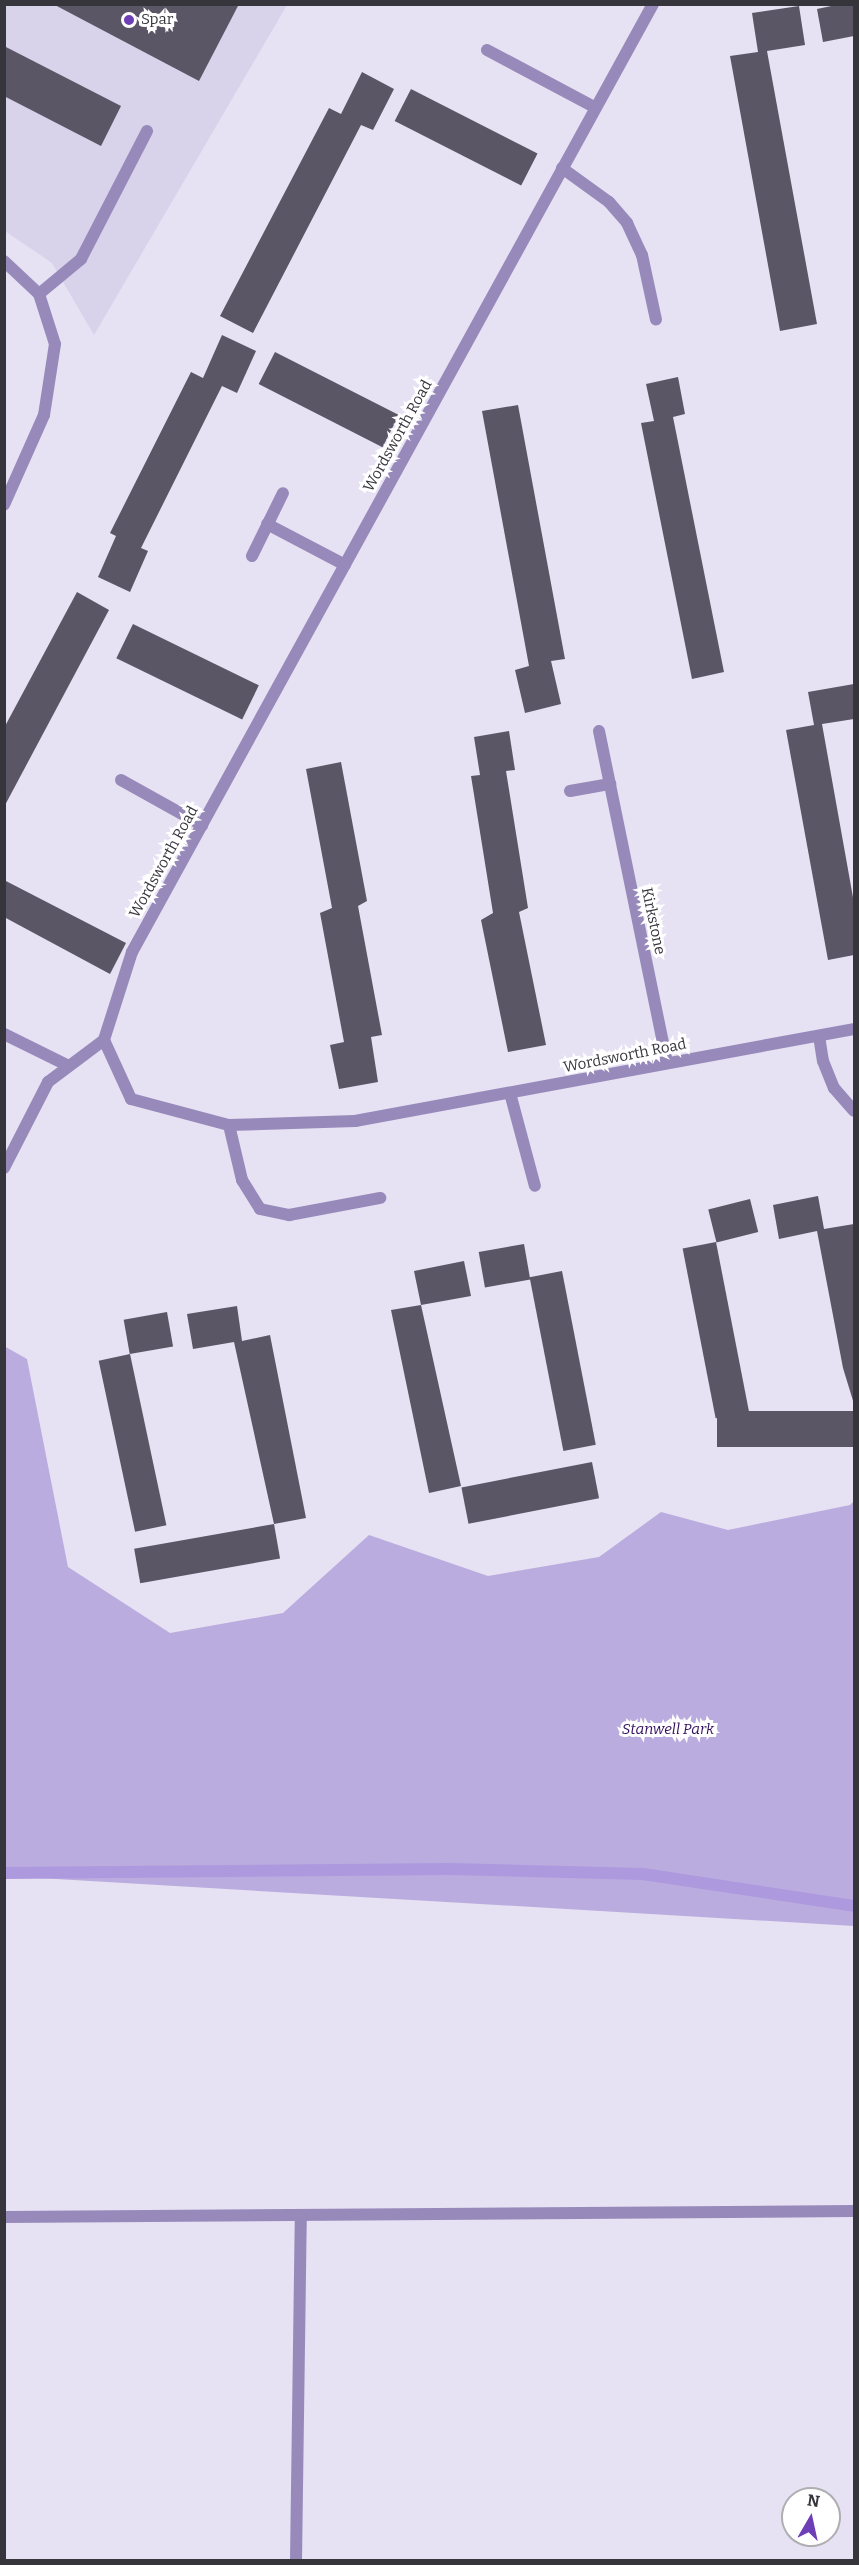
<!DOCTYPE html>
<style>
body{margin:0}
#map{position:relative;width:859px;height:2565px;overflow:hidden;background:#e6e1f3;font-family:Bitter,serif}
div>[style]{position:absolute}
.built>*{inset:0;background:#d8d2ea}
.green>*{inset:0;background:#bbacdf}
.stream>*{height:12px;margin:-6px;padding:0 6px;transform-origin:6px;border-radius:6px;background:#ad99de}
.building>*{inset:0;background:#5a5665;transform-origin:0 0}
.lane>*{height:12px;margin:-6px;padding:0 6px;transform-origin:6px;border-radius:6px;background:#978aba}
.street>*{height:12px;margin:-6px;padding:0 6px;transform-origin:6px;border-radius:6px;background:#978aba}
.dots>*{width:16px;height:16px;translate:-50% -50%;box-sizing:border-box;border:3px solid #fff;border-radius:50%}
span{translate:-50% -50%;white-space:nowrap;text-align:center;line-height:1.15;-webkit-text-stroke:6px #fff;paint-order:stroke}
.poi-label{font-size:15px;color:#37353c}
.left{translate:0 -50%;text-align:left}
.street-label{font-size:15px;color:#37353c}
.park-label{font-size:15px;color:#341060;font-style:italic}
.frame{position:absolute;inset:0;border:6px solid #37353c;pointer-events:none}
.north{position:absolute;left:781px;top:2487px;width:60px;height:60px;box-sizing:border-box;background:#fff;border:2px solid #afaeb1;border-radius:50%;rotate:9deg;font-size:16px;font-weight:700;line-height:24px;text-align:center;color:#37353c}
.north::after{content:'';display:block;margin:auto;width:21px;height:27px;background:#6e3eb6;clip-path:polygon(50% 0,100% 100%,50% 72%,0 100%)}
</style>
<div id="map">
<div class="built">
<i style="clip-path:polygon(4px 5px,287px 5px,94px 335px,52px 263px,5px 231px)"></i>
</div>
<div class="green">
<i style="clip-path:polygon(4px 1346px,27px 1359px,68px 1567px,170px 1633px,283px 1613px,369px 1535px,488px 1576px,599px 1557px,661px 1512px,728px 1530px,850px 1505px,854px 1501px,854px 1926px,5px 1876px)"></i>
</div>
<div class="stream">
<i style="left:4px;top:1873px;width:446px;rotate:-0.5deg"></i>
<i style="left:450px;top:1869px;width:193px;rotate:1.5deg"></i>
<i style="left:643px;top:1874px;width:213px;rotate:8.6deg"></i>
</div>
<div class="building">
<i style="clip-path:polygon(53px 4px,239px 4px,199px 81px)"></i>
<i style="clip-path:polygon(841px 4px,854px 4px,854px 36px,823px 42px,817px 9px)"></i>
<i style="clip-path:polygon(799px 6px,805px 45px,767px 51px,817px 324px,780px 331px,730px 56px,758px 52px,752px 13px)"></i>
<i style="clip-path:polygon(4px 46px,121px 106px,101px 146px,4px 96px)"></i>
<i style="clip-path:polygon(362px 72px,394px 89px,373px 130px,361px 125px,253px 333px,220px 316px,329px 108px,341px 114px)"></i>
<i style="left:411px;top:89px;width:142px;height:36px;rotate:27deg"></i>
<i style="clip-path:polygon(222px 335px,256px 351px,237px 393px,222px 386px,141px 548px,148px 551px,130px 592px,98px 577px,116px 536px,110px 533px,191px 372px,203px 378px)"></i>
<i style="left:275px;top:352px;width:139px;height:36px;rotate:27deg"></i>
<i style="clip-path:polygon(678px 377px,685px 414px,673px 417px,724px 672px,692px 679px,641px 423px,654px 421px,646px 384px)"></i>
<i style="clip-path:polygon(518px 405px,565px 659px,551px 661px,561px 704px,525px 713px,515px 670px,529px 666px,482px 411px)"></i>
<i style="clip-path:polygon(77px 592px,109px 610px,4px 807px,4px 728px)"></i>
<i style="left:133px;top:624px;width:140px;height:38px;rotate:26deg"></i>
<i style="clip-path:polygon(854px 684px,854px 719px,822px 724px,854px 903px,854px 955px,828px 960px,786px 730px,814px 725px,808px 692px)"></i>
<i style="clip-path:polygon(509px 731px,515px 770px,506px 771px,528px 908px,519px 912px,546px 1045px,508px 1052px,481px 920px,493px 913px,471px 776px,480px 775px,474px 737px)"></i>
<i style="clip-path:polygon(341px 762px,367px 901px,358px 906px,382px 1035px,371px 1037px,378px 1082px,339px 1089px,330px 1045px,344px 1042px,320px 913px,332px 908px,306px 769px)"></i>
<i style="clip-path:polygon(4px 880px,126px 943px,110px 974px,4px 917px)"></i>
<i style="clip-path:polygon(818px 1196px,824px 1229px,854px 1224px,854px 1404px,843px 1368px,817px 1231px,779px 1239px,773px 1205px)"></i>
<i style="left:750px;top:1199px;width:34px;height:43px;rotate:76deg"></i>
<i style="left:716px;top:1242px;width:173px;height:34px;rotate:79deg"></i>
<i style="left:524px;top:1244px;width:36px;height:46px;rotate:80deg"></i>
<i style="clip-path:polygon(464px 1261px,471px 1296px,421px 1305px,461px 1486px,429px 1493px,391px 1310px,421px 1305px,414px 1271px)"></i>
<i style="left:562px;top:1271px;width:177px;height:33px;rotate:79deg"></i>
<i style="clip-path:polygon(237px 1306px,242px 1341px,270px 1335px,306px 1518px,274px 1524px,234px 1342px,193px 1349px,187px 1314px)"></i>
<i style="left:167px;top:1312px;width:35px;height:44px;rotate:80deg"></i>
<i style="left:130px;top:1354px;width:175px;height:32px;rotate:78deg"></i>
<i style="left:854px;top:1411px;width:36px;height:137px;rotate:90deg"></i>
<i style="left:592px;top:1462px;width:37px;height:133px;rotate:79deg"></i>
<i style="left:274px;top:1524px;width:35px;height:142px;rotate:80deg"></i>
</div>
<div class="lane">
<i style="left:487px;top:50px;width:123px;rotate:28deg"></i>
<i style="left:562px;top:168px;width:58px;rotate:35.9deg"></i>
<i style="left:609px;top:202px;width:28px;rotate:49deg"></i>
<i style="left:627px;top:223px;width:35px;rotate:65deg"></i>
<i style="left:642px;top:255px;width:66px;rotate:77.8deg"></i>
<i style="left:39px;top:294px;width:55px;rotate:-39.8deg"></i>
<i style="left:81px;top:259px;width:144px;rotate:-62.7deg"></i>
<i style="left:267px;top:524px;width:88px;rotate:27.7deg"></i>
<i style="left:252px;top:556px;width:70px;rotate:-63.8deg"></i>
<i style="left:599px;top:731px;width:339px;rotate:78.4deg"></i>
<i style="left:121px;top:780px;width:93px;rotate:29.1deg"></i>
<i style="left:570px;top:791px;width:41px;rotate:-9.9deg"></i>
<i style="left:4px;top:1034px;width:72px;rotate:26.2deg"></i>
<i style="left:819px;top:1036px;width:25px;rotate:81deg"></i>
<i style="left:823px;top:1061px;width:29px;rotate:68deg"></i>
<i style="left:834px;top:1088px;width:30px;rotate:49deg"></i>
<i style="left:510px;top:1093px;width:96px;rotate:75deg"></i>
<i style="left:229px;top:1125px;width:57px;rotate:76.7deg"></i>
<i style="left:242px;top:1180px;width:34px;rotate:58deg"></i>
<i style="left:260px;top:1209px;width:30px;rotate:12deg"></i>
<i style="left:289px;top:1215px;width:93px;rotate:-10.6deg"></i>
<i style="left:4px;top:1168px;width:97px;rotate:-62.9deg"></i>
<i style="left:48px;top:1082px;width:70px;rotate:-36.9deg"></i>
</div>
<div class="street">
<i style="left:653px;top:4px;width:1082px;rotate:118.79deg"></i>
<i style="left:132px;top:952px;width:92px;rotate:107.7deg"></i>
<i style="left:104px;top:1040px;width:65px;rotate:65.4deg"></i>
<i style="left:131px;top:1099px;width:101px;rotate:14.9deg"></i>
<i style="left:229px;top:1125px;width:126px;rotate:-1.8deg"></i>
<i style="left:355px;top:1121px;width:507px;rotate:-10.45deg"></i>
<i style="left:4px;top:261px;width:48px;rotate:43.3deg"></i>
<i style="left:39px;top:294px;width:52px;rotate:72.3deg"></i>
<i style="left:55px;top:344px;width:72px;rotate:98.8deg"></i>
<i style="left:44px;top:415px;width:98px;rotate:114deg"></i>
<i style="left:4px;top:2217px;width:850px;rotate:-0.4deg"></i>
<i style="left:296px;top:2560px;width:344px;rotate:-89.2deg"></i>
</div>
<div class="dots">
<i style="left:129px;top:20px;background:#6e3eb6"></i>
</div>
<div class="poi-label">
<span class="left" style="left:141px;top:20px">Spar</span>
</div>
<div class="street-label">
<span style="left:398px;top:436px;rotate:-61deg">Wordsworth Road</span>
<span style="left:164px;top:862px;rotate:-61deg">Wordsworth Road</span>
<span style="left:653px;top:921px;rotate:78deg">Kirkstone</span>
<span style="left:625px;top:1056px;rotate:-11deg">Wordsworth Road</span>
</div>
<div class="park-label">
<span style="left:668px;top:1730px">Stanwell Park</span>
</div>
<div class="frame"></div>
<div class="north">N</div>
</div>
